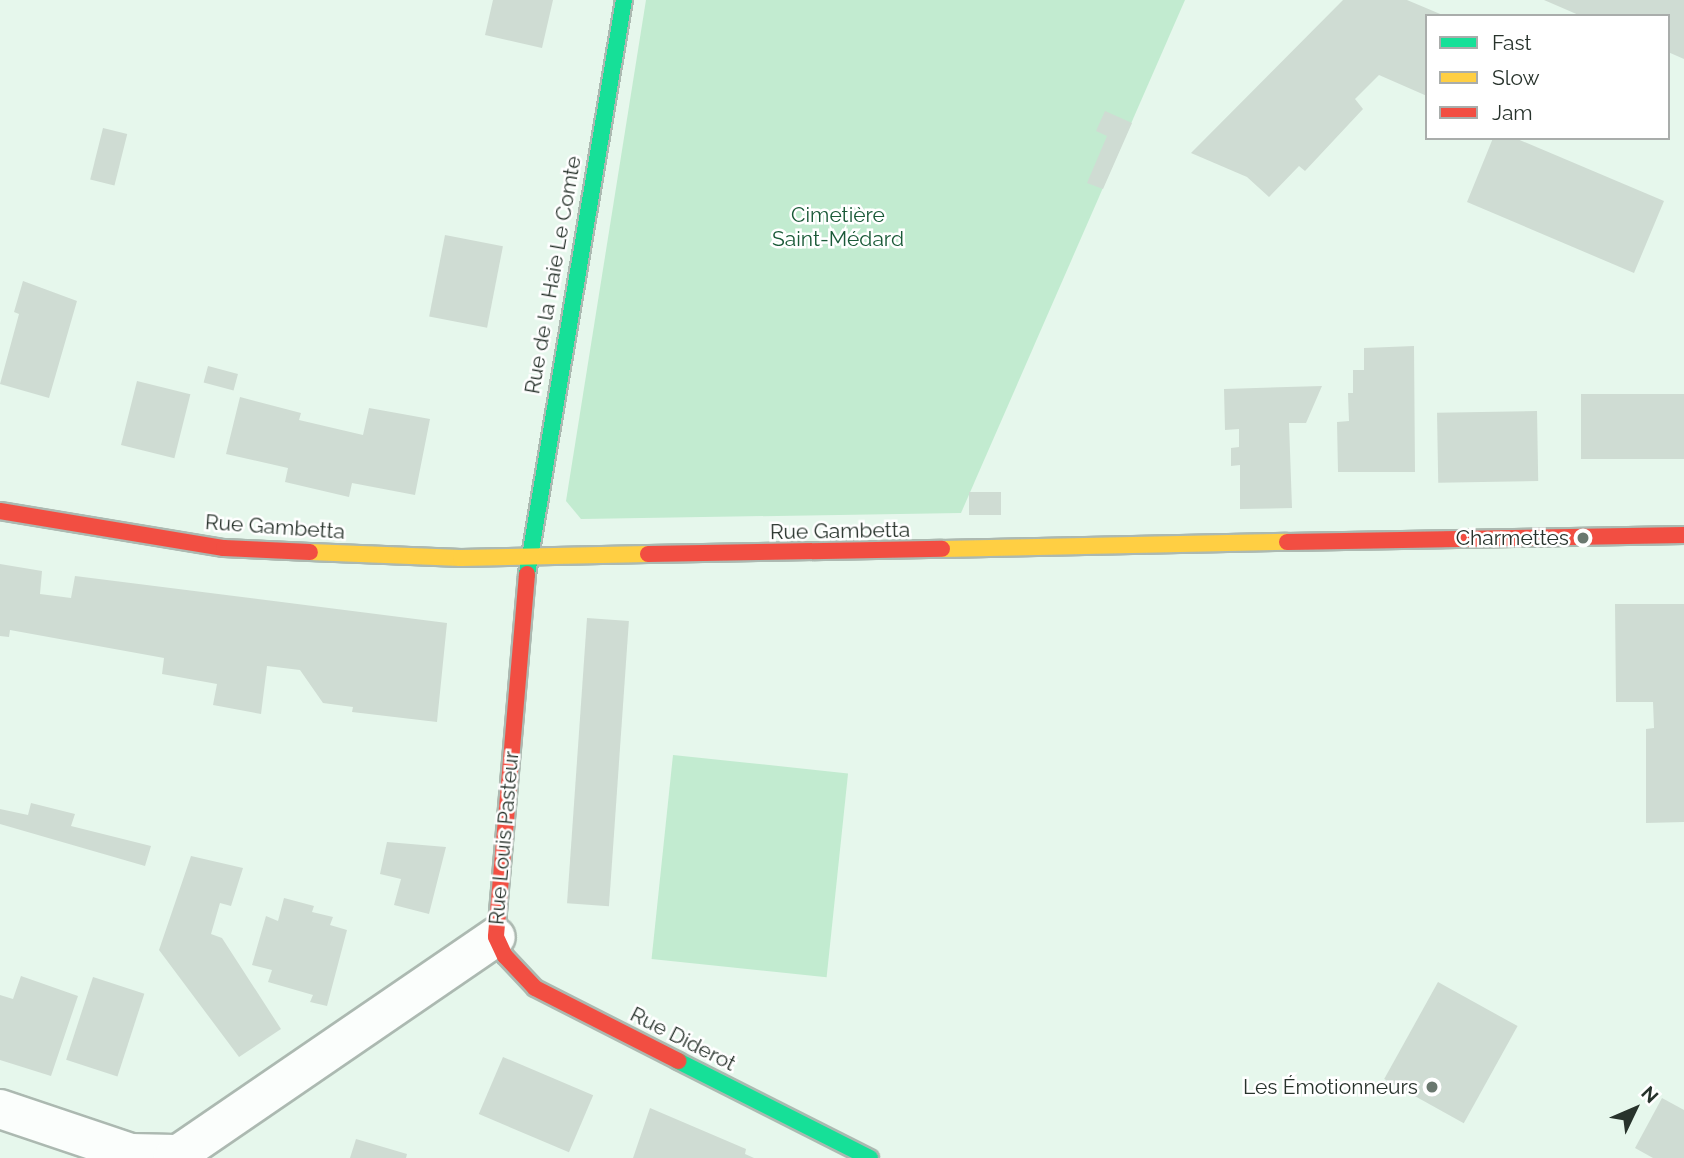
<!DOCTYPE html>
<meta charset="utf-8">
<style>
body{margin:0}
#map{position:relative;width:1684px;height:1158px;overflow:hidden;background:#e6f7ec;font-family:Raleway,sans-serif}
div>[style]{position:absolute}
.green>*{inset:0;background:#c2ebd0;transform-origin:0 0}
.building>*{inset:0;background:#cfdcd3;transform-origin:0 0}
.roads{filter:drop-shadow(2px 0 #acb9b1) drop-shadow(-2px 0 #acb9b1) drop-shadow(0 2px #acb9b1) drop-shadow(0 -2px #acb9b1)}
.street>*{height:38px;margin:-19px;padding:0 19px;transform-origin:19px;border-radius:19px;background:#fbfefc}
.fast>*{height:16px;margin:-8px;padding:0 8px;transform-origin:8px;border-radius:8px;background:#16e098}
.slow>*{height:16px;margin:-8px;padding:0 8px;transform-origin:8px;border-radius:8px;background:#ffcf43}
.jam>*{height:16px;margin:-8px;padding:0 8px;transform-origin:8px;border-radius:8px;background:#f24e42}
.dots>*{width:19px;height:19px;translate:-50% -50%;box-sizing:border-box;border:4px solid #fff;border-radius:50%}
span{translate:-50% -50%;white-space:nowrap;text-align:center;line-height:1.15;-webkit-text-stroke:5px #fff;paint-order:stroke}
.park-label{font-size:21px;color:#1a5a38}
.street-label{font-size:21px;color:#28332c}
.poi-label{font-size:21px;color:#28332c}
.right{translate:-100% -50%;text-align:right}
.legend{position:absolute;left:1425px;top:14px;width:245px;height:126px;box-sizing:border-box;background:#fff;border:2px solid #a9adab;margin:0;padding:9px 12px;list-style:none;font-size:21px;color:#28332c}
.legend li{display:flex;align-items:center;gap:14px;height:35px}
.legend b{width:35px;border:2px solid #a9adab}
.north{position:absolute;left:1600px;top:1074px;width:70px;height:70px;-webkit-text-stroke:5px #fff;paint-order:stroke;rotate:46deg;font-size:19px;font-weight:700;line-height:28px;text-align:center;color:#28332c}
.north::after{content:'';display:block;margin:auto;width:24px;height:32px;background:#28332c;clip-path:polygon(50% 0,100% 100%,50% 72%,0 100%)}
</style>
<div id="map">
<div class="green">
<i style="clip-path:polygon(646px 0,1185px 0,961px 513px,581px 519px,566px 501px)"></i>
<i style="left:673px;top:755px;width:176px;height:205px;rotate:6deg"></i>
</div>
<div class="building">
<i style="clip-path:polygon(493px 0,553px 0,542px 48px,485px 35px)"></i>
<i style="clip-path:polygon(1343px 0,1407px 0,1445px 16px,1427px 16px,1427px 96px,1379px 75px,1355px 99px,1363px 109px,1305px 171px,1299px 166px,1269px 197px,1247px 177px,1191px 153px)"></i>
<i style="clip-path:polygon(1544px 0,1684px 0,1684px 59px,1668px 52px,1668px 16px,1581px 16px)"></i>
<i style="clip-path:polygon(1105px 111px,1132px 123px,1103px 189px,1087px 183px,1107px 136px,1096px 131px)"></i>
<i style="left:103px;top:128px;width:25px;height:53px;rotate:14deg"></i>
<i style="clip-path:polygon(1493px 138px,1515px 138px,1664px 201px,1634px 273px,1467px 202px)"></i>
<i style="left:445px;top:235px;width:59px;height:83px;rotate:11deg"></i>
<i style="clip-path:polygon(23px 281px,77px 301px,49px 398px,0 384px,19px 314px,14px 312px)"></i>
<i style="clip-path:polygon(1414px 346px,1415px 472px,1338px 472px,1337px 422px,1349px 421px,1348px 393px,1353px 393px,1353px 370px,1364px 370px,1364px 348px)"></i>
<i style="left:208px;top:366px;width:31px;height:17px;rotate:15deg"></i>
<i style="left:137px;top:381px;width:55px;height:66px;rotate:14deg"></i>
<i style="clip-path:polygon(1322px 386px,1306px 423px,1289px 423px,1292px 508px,1240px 509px,1240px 465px,1231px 466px,1231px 448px,1239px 447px,1239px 429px,1225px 430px,1224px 389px)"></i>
<i style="left:1684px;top:394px;width:65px;height:103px;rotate:90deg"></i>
<i style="clip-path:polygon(240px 397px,301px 413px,299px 420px,363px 435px,369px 408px,430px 419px,415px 495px,352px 483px,349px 497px,285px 482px,288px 468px,226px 454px)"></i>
<i style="left:1537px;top:411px;width:70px;height:100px;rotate:89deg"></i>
<i style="left:1001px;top:492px;width:23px;height:32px;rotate:90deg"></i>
<i style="clip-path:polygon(0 564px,42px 571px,40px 594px,71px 598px,75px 576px,447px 623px,437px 722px,352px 712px,353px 707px,323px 703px,300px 670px,267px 666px,261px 714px,213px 705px,217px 684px,162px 674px,164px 658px,10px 630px,9px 637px,0 636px)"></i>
<i style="clip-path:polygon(1615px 604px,1684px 604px,1684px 822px,1646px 823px,1646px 729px,1654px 728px,1653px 702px,1616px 702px)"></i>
<i style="left:587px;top:618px;width:42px;height:286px;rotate:4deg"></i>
<i style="clip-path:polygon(31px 803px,75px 814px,71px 826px,151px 846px,145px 866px,0 824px,0 809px,28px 815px)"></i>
<i style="clip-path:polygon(387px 842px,446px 847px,429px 914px,394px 905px,401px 879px,380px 874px)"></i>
<i style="clip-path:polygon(191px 856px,243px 868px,231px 906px,220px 903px,211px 934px,222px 938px,281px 1029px,239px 1057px,159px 950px)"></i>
<i style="clip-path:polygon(284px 898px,314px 906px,312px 912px,333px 917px,330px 925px,347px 930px,327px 1006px,310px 1002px,313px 995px,268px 982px,272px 970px,252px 965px,266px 916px,278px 921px)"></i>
<i style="clip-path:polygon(21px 976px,78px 996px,51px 1076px,0 1060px,0 995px,13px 999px)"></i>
<i style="left:93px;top:977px;width:54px;height:87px;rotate:18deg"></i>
<i style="left:1438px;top:982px;width:91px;height:111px;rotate:29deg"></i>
<i style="left:503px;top:1057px;width:98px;height:62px;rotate:23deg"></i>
<i style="clip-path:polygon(1662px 1098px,1684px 1110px,1684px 1158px,1653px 1158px,1635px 1148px)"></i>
<i style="clip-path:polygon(650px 1108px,746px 1149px,745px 1154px,754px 1158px,633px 1158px)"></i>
<i style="clip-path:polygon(356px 1139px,407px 1154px,406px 1158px,350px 1158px)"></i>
</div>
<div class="roads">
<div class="street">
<i style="left:0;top:1109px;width:138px;rotate:18.6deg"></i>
<i style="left:131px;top:1153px;width:44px;rotate:1.3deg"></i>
<i style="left:173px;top:1158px;width:391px;rotate:-34.4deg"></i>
</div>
<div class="fast">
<i style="left:527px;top:574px;width:582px;rotate:-80.41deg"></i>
<i style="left:678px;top:1061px;width:215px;rotate:26.8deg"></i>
</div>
<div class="slow">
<i style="left:942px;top:549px;width:345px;rotate:-1.2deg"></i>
<i style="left:310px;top:552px;width:151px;rotate:2.3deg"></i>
<i style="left:461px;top:558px;width:187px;rotate:-1.2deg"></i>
</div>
<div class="jam">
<i style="left:0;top:511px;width:227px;rotate:9.4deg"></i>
<i style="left:224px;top:548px;width:86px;rotate:2.7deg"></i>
<i style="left:1287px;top:542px;width:397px;rotate:-1deg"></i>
<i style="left:648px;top:554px;width:294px;rotate:-1deg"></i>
<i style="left:527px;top:574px;width:364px;rotate:94.9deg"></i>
<i style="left:496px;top:937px;width:21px;rotate:65deg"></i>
<i style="left:505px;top:956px;width:44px;rotate:46.8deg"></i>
<i style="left:535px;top:988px;width:161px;rotate:27deg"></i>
</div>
</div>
<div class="dots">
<i style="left:1583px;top:538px;background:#6a786f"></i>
<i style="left:1432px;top:1087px;background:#6a786f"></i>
</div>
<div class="park-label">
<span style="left:838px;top:227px">Cimetière<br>Saint-Médard</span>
</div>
<div class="street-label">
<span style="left:553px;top:275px;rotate:-80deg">Rue de la Haie Le Comte</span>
<span style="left:275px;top:527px;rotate:4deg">Rue Gambetta</span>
<span style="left:840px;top:531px;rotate:-1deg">Rue Gambetta</span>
<span style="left:504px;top:838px;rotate:-85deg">Rue Louis Pasteur</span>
<span style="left:683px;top:1039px;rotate:27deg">Rue Diderot</span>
</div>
<div class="poi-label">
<span class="right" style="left:1569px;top:538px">Charmettes</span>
<span class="right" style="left:1418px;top:1087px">Les Émotionneurs</span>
</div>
<ul class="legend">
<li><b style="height:9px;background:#16e098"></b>Fast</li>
<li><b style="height:9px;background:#ffcf43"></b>Slow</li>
<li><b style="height:9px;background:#f24e42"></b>Jam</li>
</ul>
<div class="north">N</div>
</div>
